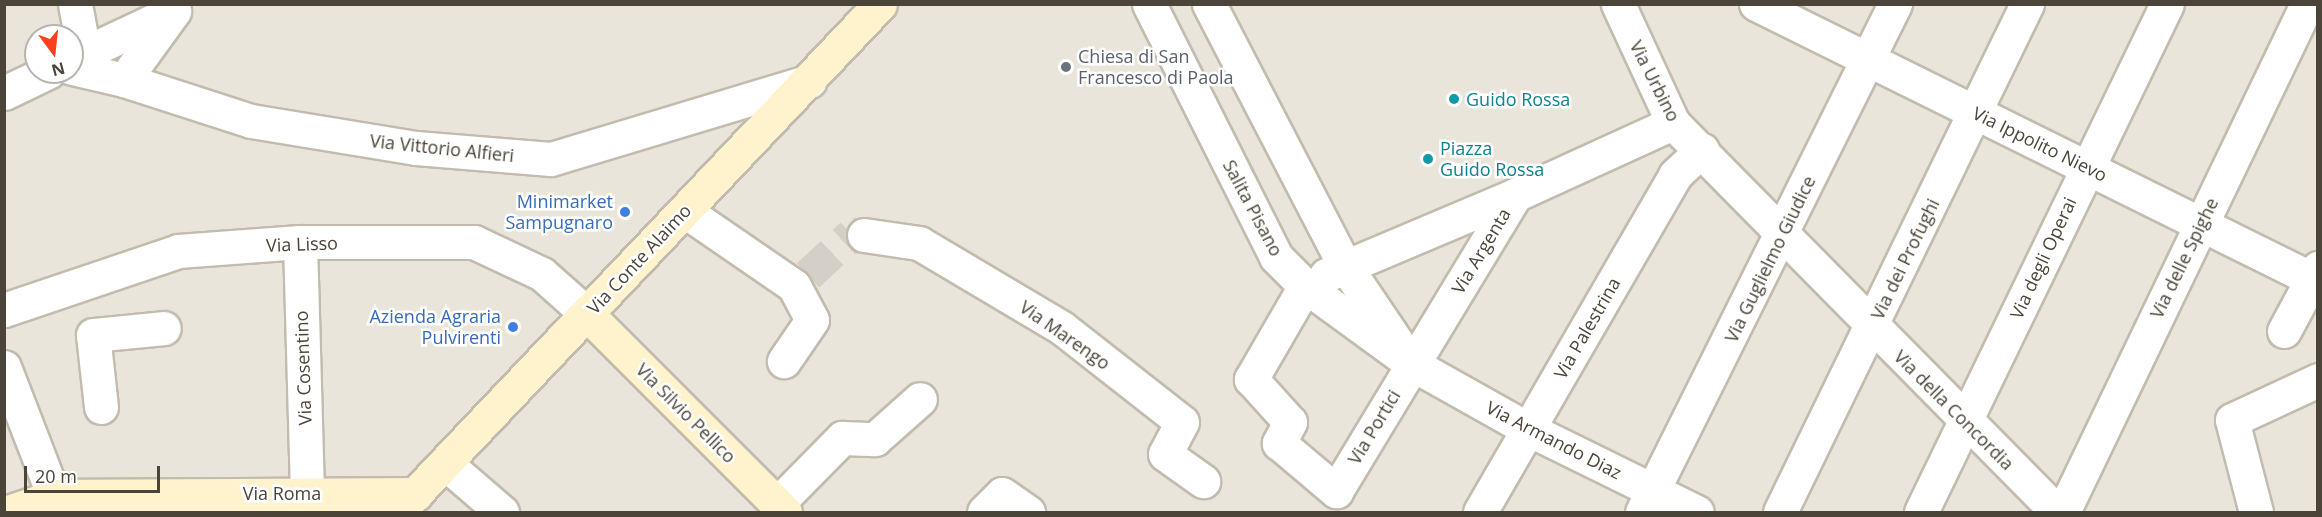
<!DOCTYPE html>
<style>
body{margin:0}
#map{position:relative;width:2322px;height:517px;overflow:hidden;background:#f6f3ec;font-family:"Open Sans",sans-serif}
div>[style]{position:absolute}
.residential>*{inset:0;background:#eae5da}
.street-tunnel>*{height:33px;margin-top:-16.5px;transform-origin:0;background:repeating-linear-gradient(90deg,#d4d0c8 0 33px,transparent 0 49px)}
.roads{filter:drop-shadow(2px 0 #c2bbae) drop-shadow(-2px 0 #c2bbae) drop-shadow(0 2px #c2bbae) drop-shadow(0 -2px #c2bbae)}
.street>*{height:33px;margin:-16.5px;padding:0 16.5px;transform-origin:16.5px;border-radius:16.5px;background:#fff}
.secondary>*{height:33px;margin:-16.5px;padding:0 16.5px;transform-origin:16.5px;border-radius:16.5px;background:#fff3cd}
.dots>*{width:16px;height:16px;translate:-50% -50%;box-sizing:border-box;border:3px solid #fff;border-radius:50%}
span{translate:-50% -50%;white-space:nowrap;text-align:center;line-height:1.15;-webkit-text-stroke:5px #fff;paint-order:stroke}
.worship-label{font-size:18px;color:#5b616d}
.left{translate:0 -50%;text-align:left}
.street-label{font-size:18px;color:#4b4439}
.culture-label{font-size:18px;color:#0d838f}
.shop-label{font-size:18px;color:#366cbe}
.right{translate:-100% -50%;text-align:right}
.frame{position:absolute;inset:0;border:6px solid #4b4439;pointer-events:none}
.north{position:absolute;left:24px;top:24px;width:60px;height:60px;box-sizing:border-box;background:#fff;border:2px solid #b7b4b0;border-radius:50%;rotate:165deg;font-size:16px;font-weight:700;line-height:24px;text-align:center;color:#4b4439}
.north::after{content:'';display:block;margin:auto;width:21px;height:27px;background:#fc3f1d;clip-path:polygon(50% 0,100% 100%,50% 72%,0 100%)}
.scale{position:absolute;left:24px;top:466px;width:136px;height:27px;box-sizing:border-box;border:3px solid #4b4439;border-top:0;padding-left:8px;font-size:18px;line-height:21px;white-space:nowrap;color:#4b4439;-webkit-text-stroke:4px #fff;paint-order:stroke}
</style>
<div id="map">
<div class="residential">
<i style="clip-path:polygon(evenodd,5px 5px,2317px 5px,2317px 512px,5px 512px,5px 5px,36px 36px,72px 36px,72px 72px,36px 72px,36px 36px)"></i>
</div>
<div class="street-tunnel">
<i style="left:808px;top:275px;width:60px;rotate:-43deg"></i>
<i style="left:852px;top:234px;width:12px;rotate:5deg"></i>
</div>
<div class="roads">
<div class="street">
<i style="left:75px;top:4px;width:49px;rotate:79.4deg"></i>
<i style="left:1149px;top:4px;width:283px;rotate:63.3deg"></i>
<i style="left:1276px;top:257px;width:41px;rotate:45deg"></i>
<i style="left:1305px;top:286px;width:132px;rotate:36.1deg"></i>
<i style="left:1412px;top:364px;width:133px;rotate:29.3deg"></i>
<i style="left:1528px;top:429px;width:188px;rotate:26.2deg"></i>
<i style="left:1209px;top:4px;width:293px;rotate:62.6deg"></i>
<i style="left:1344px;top:264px;width:93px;rotate:56deg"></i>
<i style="left:1618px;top:4px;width:131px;rotate:65.2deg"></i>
<i style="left:1673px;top:123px;width:547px;rotate:45.37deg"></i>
<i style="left:1756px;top:4px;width:620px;rotate:26.32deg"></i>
<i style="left:2312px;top:279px;width:13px;rotate:-61deg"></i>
<i style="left:72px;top:59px;width:113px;rotate:-25.2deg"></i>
<i style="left:72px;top:68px;width:53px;rotate:13deg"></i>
<i style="left:124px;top:80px;width:133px;rotate:17.9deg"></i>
<i style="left:251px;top:121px;width:167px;rotate:9.3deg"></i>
<i style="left:416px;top:148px;width:135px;rotate:4.7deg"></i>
<i style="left:551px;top:159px;width:270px;rotate:-16.8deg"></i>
<i style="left:124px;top:80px;width:82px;rotate:-54deg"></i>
<i style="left:4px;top:93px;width:49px;rotate:-25.5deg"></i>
<i style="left:685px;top:211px;width:132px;rotate:34.5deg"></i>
<i style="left:794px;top:286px;width:38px;rotate:62deg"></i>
<i style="left:812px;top:320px;width:50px;rotate:124.3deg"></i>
<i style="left:864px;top:235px;width:56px;rotate:8.3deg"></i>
<i style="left:919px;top:243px;width:166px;rotate:30.7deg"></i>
<i style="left:1062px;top:328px;width:152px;rotate:38.1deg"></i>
<i style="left:1182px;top:422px;width:36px;rotate:118deg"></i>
<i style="left:1165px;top:454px;width:47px;rotate:35.4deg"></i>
<i style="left:300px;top:242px;width:251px;rotate:88.4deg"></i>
<i style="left:1326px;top:275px;width:205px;rotate:-22.9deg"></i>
<i style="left:1305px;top:286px;width:108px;rotate:120.1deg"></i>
<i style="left:1251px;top:379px;width:58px;rotate:47.8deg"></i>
<i style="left:1290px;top:422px;width:24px;rotate:118deg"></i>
<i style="left:1279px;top:443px;width:75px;rotate:40.1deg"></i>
<i style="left:1336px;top:491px;width:346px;rotate:-58.8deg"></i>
<i style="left:1515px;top:195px;width:174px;rotate:-24.5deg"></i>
<i style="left:4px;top:310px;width:184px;rotate:-18.7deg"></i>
<i style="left:178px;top:251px;width:122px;rotate:-4.2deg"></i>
<i style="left:300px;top:242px;width:174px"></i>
<i style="left:474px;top:242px;width:75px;rotate:25.2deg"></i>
<i style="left:542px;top:274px;width:60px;rotate:41.6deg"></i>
<i style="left:2284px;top:331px;width:59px;rotate:-61.7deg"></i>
<i style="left:2312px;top:279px;width:7px;rotate:34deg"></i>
<i style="left:4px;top:367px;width:155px;rotate:68.9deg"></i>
<i style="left:101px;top:407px;width:72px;rotate:-96.3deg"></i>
<i style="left:93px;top:335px;width:71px;rotate:-5.6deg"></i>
<i style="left:445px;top:463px;width:75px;rotate:40.7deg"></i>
<i style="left:777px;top:504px;width:93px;rotate:-45.4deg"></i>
<i style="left:842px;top:438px;width:33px;rotate:2deg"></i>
<i style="left:875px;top:439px;width:60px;rotate:-41.6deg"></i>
<i style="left:984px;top:512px;width:25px;rotate:-45deg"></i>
<i style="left:1002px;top:494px;width:32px;rotate:35deg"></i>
<i style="left:1480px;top:512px;width:389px;rotate:-59.9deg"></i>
<i style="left:1675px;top:175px;width:37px;rotate:-43deg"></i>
<i style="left:1642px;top:512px;width:568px;rotate:-63.53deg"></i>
<i style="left:1780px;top:512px;width:565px;rotate:-64.07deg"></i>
<i style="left:1921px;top:512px;width:564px;rotate:-64.16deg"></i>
<i style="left:2063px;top:512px;width:564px;rotate:-64.34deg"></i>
<i style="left:2256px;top:512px;width:95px;rotate:-104.6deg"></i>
<i style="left:2232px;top:420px;width:95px;rotate:-24.9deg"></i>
</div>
<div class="secondary">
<i style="left:587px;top:314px;width:280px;rotate:45deg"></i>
<i style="left:8px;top:512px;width:50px;rotate:-18.8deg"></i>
<i style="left:55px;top:496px;width:361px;rotate:-0.3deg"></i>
<i style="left:398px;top:512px;width:700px;rotate:-46.5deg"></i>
</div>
</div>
<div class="dots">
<i style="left:1066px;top:67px;background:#6b7280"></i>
<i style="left:1454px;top:99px;background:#0f9aa8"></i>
<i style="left:1428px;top:159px;background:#0f9aa8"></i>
<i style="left:625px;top:212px;background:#3f7fe0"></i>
<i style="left:513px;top:327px;background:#3f7fe0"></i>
</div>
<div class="worship-label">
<span class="left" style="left:1078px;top:67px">Chiesa di San<br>Francesco di Paola</span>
</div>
<div class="street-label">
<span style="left:1655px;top:81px;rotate:63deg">Via Urbino</span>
<span style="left:2040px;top:144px;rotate:26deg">Via Ippolito Nievo</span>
<span style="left:442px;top:148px;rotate:6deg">Via Vittorio Alfieri</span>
<span style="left:1253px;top:208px;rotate:62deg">Salita Pisano</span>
<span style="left:302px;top:244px;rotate:-2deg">Via Lisso</span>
<span style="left:1481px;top:251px;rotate:-59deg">Via Argenta</span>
<span style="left:2043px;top:258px;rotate:-65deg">Via degli Operai</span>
<span style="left:2184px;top:258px;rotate:-64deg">Via delle Spighe</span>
<span style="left:639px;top:259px;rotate:-47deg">Via Conte Alaimo</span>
<span style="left:1770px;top:259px;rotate:-64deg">Via Guglielmo Giudice</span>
<span style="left:1905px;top:259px;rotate:-64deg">Via dei Profughi</span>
<span style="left:1587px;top:328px;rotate:-60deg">Via Palestrina</span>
<span style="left:1065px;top:335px;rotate:35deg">Via Marengo</span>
<span style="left:303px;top:368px;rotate:-92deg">Via Cosentino</span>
<span style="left:1954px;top:410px;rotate:45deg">Via della Concordia</span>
<span style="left:686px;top:413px;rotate:45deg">Via Silvio Pellico</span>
<span style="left:1374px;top:427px;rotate:-59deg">Via Portici</span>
<span style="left:1554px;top:440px;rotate:27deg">Via Armando Diaz</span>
<span style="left:282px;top:493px">Via Roma</span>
</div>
<div class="culture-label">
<span class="left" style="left:1466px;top:99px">Guido Rossa</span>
<span class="left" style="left:1440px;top:159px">Piazza<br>Guido Rossa</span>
</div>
<div class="shop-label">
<span class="right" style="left:613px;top:212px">Minimarket<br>Sampugnaro</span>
<span class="right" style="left:501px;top:327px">Azienda Agraria<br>Pulvirenti</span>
</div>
<div class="frame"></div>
<div class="north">N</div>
<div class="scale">20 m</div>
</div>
